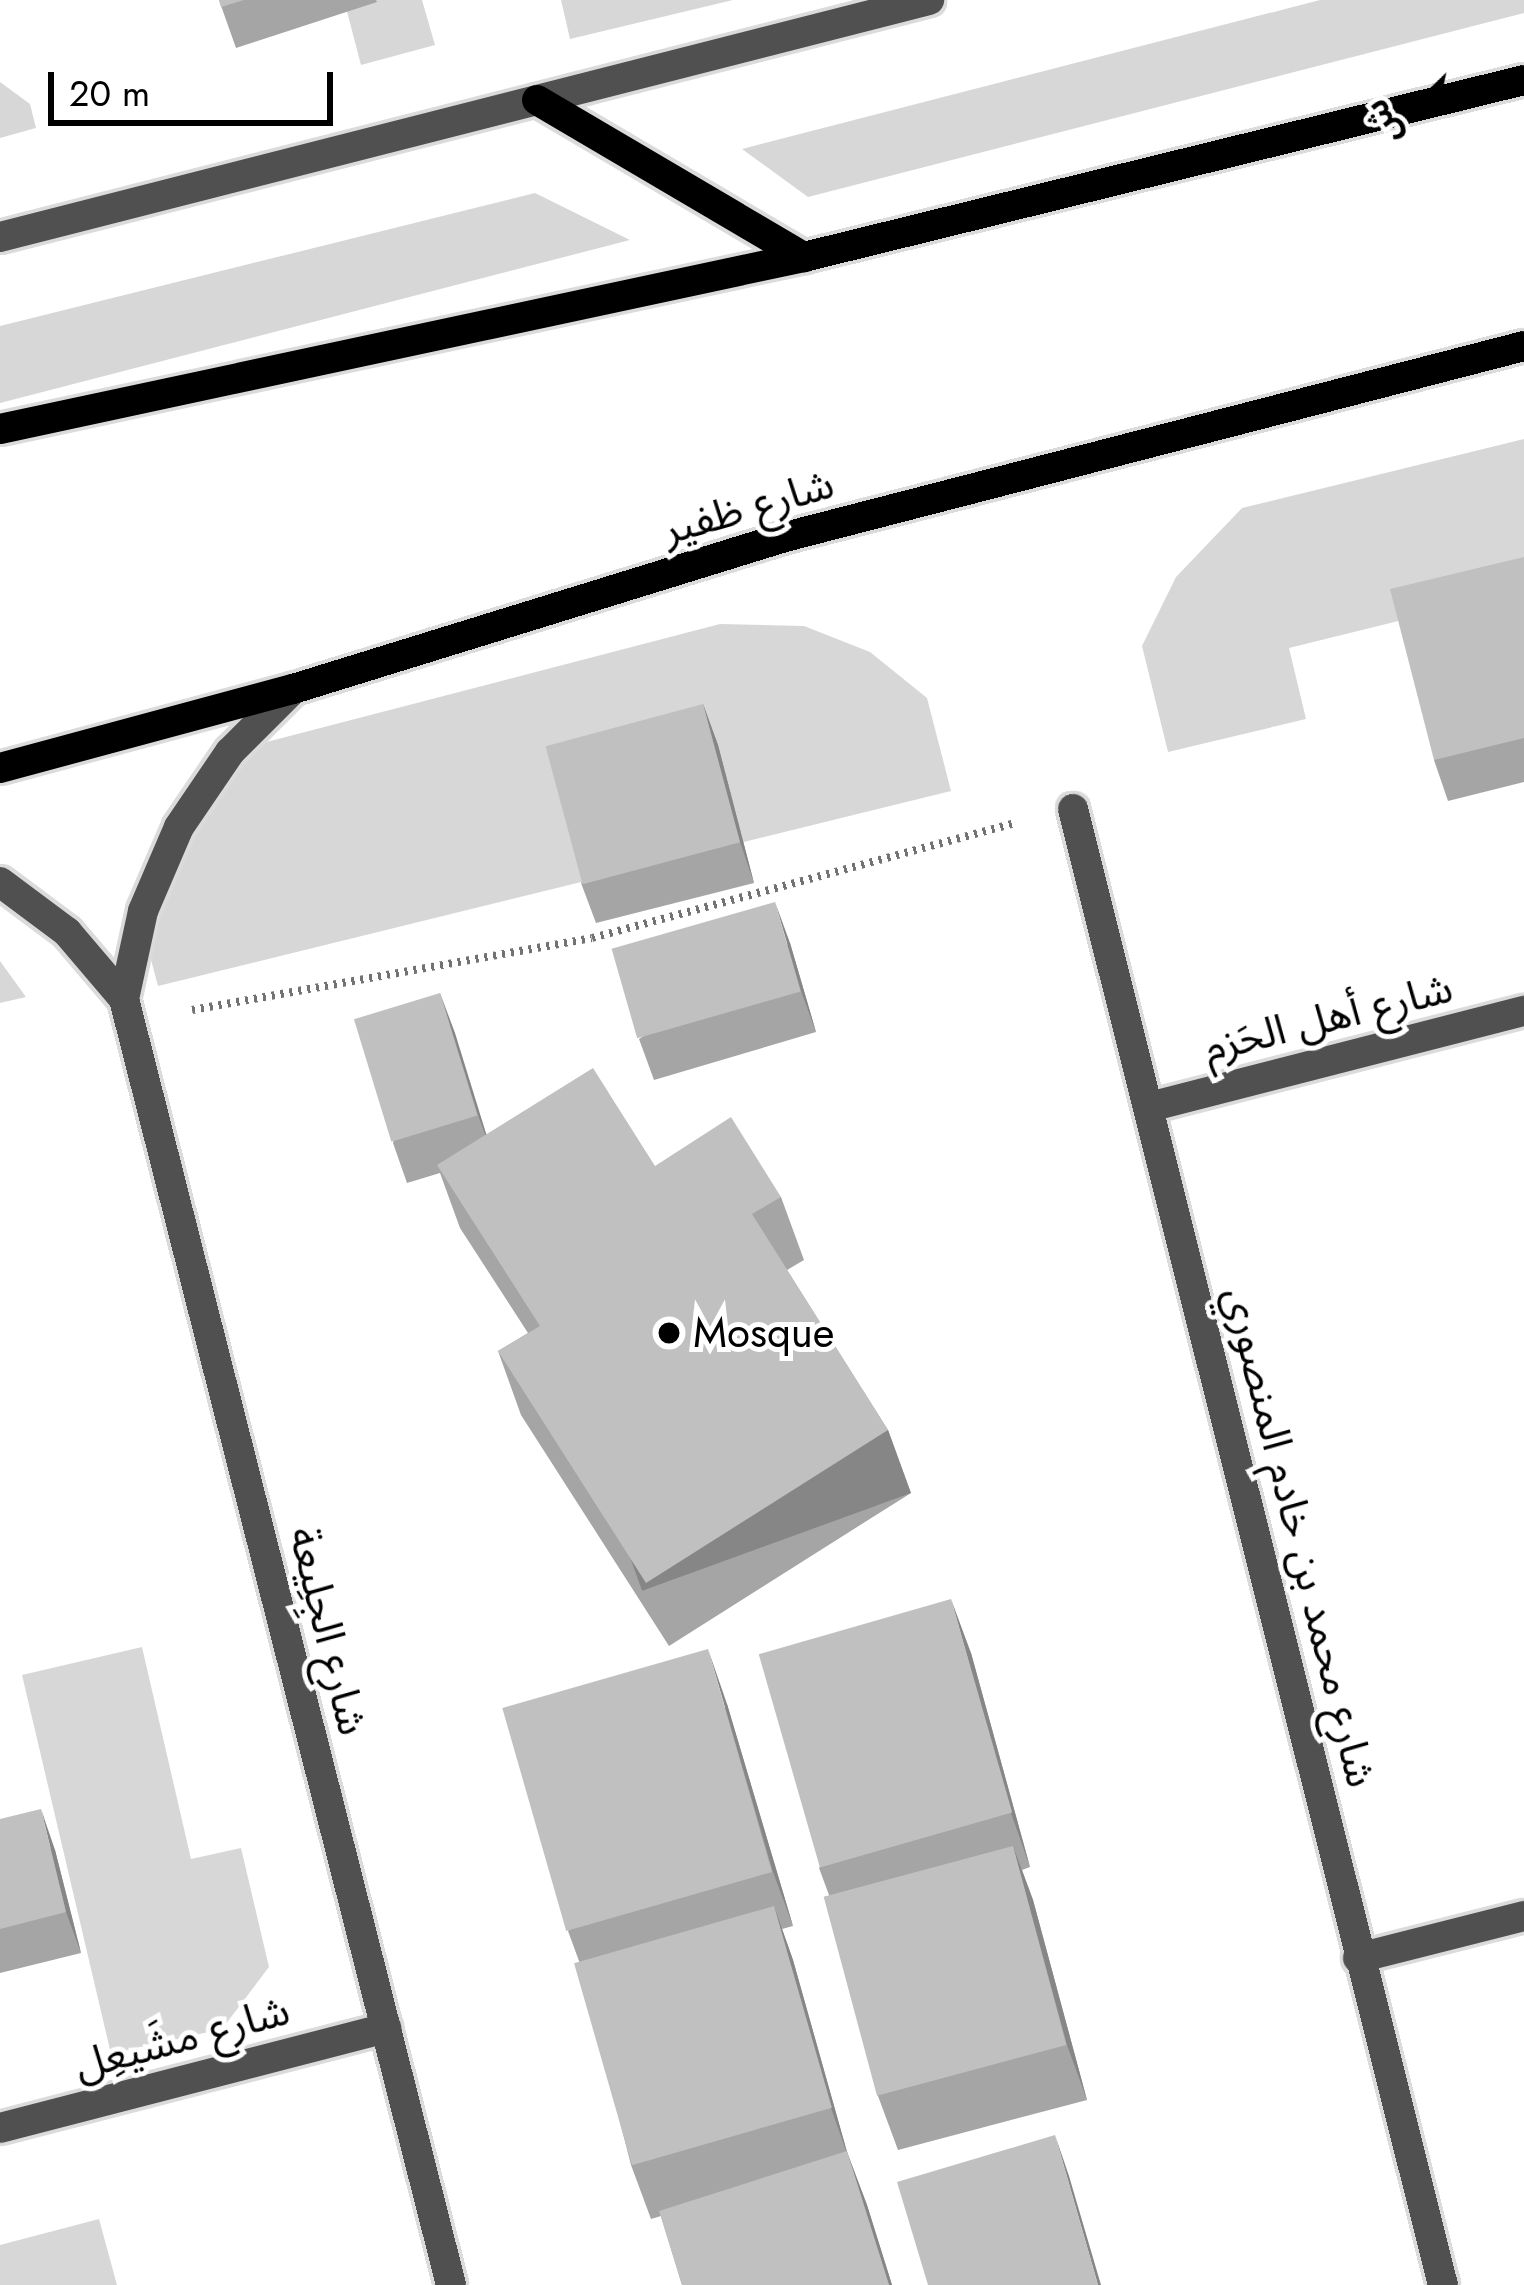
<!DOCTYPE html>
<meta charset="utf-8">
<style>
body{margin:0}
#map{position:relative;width:1524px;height:2285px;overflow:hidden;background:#fff;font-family:Jost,"Noto Sans Arabic",sans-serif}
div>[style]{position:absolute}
.green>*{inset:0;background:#d7d7d7}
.path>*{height:8px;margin-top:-4px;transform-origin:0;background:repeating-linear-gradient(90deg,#727272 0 3px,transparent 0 9px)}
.roads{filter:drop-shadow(3px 0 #dbdbdb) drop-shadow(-3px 0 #dbdbdb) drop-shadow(0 3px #dbdbdb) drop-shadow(0 -3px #dbdbdb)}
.minor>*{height:30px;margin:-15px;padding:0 15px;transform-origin:15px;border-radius:15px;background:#505050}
.major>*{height:30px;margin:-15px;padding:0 15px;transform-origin:15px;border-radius:15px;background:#000}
.wall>*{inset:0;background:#a5a5a5}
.shaded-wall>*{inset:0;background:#868686;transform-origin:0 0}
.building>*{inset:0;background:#c0c0c0;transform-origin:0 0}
.dots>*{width:33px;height:33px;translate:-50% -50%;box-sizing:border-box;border:6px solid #fff;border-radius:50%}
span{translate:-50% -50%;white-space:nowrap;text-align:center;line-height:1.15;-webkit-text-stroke:10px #fff;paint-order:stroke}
.street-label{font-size:42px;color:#000}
.poi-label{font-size:42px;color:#000}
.left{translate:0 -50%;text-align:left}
.north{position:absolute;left:1356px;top:48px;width:120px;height:120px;-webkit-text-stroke:9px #fff;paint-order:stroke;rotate:247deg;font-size:33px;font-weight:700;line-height:48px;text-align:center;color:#000}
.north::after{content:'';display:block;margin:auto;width:42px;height:54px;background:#000;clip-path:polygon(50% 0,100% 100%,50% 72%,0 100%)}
.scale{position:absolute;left:48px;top:72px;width:285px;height:54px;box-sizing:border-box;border:6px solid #000;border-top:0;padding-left:15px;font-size:36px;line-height:42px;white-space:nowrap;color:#000;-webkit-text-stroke:9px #fff;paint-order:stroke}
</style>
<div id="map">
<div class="green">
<i style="clip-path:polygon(344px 0,422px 0,435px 45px,361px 65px)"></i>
<i style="clip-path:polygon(561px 0,733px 0,570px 39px)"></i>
<i style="clip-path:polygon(1320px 0,1524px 0,1524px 13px,808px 197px,742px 149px)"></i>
<i style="clip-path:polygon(0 82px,30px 104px,36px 128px,0 138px)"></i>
<i style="clip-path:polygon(535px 193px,630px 240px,0 403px,0 326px)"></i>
<i style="clip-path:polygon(1524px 439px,1524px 590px,1289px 648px,1306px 719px,1168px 752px,1142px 646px,1176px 577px,1242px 508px)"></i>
<i style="clip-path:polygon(720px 624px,804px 626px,870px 652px,927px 698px,951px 791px,158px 986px,133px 892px,169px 819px,240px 749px)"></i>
<i style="clip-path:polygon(0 961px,26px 997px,0 1003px)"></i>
<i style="clip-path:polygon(142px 1647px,191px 1859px,241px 1848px,269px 1967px,222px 2029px,111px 2054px,22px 1675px)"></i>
<i style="clip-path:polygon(99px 2219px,117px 2285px,0 2285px,0 2245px)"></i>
</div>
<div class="path">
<i style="left:192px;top:1010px;width:406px;rotate:-10.2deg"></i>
<i style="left:592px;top:938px;width:436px;rotate:-15.2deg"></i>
</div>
<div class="roads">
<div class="minor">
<i style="left:0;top:237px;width:959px;rotate:-14.31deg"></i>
<i style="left:1073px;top:809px;width:1522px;rotate:75.93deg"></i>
<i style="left:0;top:882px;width:84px;rotate:36.7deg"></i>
<i style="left:67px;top:932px;width:88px;rotate:49.6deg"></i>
<i style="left:124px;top:999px;width:1327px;rotate:75.73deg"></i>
<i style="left:124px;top:999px;width:90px;rotate:-77.8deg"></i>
<i style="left:143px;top:911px;width:91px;rotate:-66.8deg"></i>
<i style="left:179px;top:827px;width:91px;rotate:-55.8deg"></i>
<i style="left:230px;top:752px;width:89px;rotate:-45deg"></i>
<i style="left:1153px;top:1106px;width:383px;rotate:-14.4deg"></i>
<i style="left:1358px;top:1958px;width:171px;rotate:-14.2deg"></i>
<i style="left:0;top:2128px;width:399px;rotate:-14.5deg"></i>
</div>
<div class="major">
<i style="left:537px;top:100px;width:310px;rotate:30.5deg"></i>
<i style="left:0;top:429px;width:822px;rotate:-12.08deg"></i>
<i style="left:804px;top:257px;width:741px;rotate:-13.81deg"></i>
<i style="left:0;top:768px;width:303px;rotate:-15.1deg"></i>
<i style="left:293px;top:689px;width:515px;rotate:-17.17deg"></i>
<i style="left:785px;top:537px;width:763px;rotate:-14.49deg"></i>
</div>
</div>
<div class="wall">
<i style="clip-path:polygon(219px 0,376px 0,377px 2px,236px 48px)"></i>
<i style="clip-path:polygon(1524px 557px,1524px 782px,1448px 801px,1434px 760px)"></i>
<i style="clip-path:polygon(703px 704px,718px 745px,754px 883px,596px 923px,581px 883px)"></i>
<i style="clip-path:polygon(790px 943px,816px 1032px,654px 1080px,639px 1039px)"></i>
<i style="clip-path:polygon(440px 993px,486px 1134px,655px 1166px,781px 1197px,804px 1260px,787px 1270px,888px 1430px,911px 1493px,669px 1646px,521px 1415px,498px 1351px,528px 1333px,460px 1228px,440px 1173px,407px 1183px,393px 1143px)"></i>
<i style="clip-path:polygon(971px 1653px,1030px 1867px,1022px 1870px,1033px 1900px,1087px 2100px,898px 2150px,878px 2096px,829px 1895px,819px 1868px)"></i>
<i style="clip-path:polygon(727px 1704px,793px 1926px,782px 1929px,793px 1960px,847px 2152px,867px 2205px,892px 2285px,682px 2285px,661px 2216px,651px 2219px,631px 2165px,579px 1961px,568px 1931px)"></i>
<i style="clip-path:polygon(0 1819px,55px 1850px,81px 1953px,0 1973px)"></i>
</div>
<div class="shaded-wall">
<i style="clip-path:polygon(703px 704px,718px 745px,754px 883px,740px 842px)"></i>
<i style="clip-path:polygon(775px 902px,790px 943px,816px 1032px,801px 991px)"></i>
<i style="clip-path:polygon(440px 993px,455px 1033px,493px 1156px,478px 1115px)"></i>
<i style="left:888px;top:1430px;width:67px;height:286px;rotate:70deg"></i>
<i style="clip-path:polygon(951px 1599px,971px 1653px,1030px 1867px,1011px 1813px)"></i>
<i style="clip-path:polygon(708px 1649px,727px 1704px,793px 1926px,773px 1872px)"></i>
<i style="clip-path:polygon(41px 1809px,55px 1850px,81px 1953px,66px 1912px)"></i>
<i style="clip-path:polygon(1013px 1846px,1033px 1900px,1087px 2100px,1067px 2045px)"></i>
<i style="clip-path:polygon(774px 1906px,793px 1960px,847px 2152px,867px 2205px,892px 2285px,889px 2285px,850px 2162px,831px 2108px)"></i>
<i style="clip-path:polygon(1055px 2135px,1069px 2176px,1101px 2285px,1098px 2285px)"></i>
</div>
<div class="building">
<i style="clip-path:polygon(219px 0,244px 0,221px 7px)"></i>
<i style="clip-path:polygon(1524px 557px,1524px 738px,1434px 760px,1390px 589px)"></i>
<i style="left:703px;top:704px;width:143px;height:163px;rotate:75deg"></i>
<i style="left:775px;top:902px;width:93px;height:170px;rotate:74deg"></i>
<i style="left:440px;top:993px;width:128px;height:90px;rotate:73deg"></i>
<i style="clip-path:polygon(593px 1068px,655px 1166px,731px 1117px,781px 1197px,752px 1214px,888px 1430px,646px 1583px,498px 1351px,540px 1326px,437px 1165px)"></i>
<i style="left:951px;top:1599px;width:222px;height:200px;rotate:74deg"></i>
<i style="left:708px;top:1649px;width:232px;height:214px;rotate:74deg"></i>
<i style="clip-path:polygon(41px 1809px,66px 1912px,0 1929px,0 1819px)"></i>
<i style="left:1013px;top:1846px;width:206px;height:196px;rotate:75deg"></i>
<i style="left:774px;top:1906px;width:210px;height:208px;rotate:74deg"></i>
<i style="clip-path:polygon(1055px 2135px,1098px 2285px,928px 2285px,897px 2182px)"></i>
<i style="clip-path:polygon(847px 2151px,889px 2285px,682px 2285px,659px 2211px)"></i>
</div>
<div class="dots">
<i style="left:669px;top:1333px;background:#000"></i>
</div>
<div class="street-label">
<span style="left:748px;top:507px;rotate:-16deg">شارع ظفير</span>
<span style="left:1328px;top:1018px;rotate:-14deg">شارع أهل الحَزم</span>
<span style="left:1300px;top:1537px;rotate:76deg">شارع محمد بن خادم المنصوري</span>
<span style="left:328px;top:1631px;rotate:76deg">شارع الجِلِيعة</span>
<span style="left:182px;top:2038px;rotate:-15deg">شارع مشَيعِل</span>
</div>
<div class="poi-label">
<span class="left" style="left:693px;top:1333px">Mosque</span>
</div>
<div class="north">ش</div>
<div class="scale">20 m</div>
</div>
